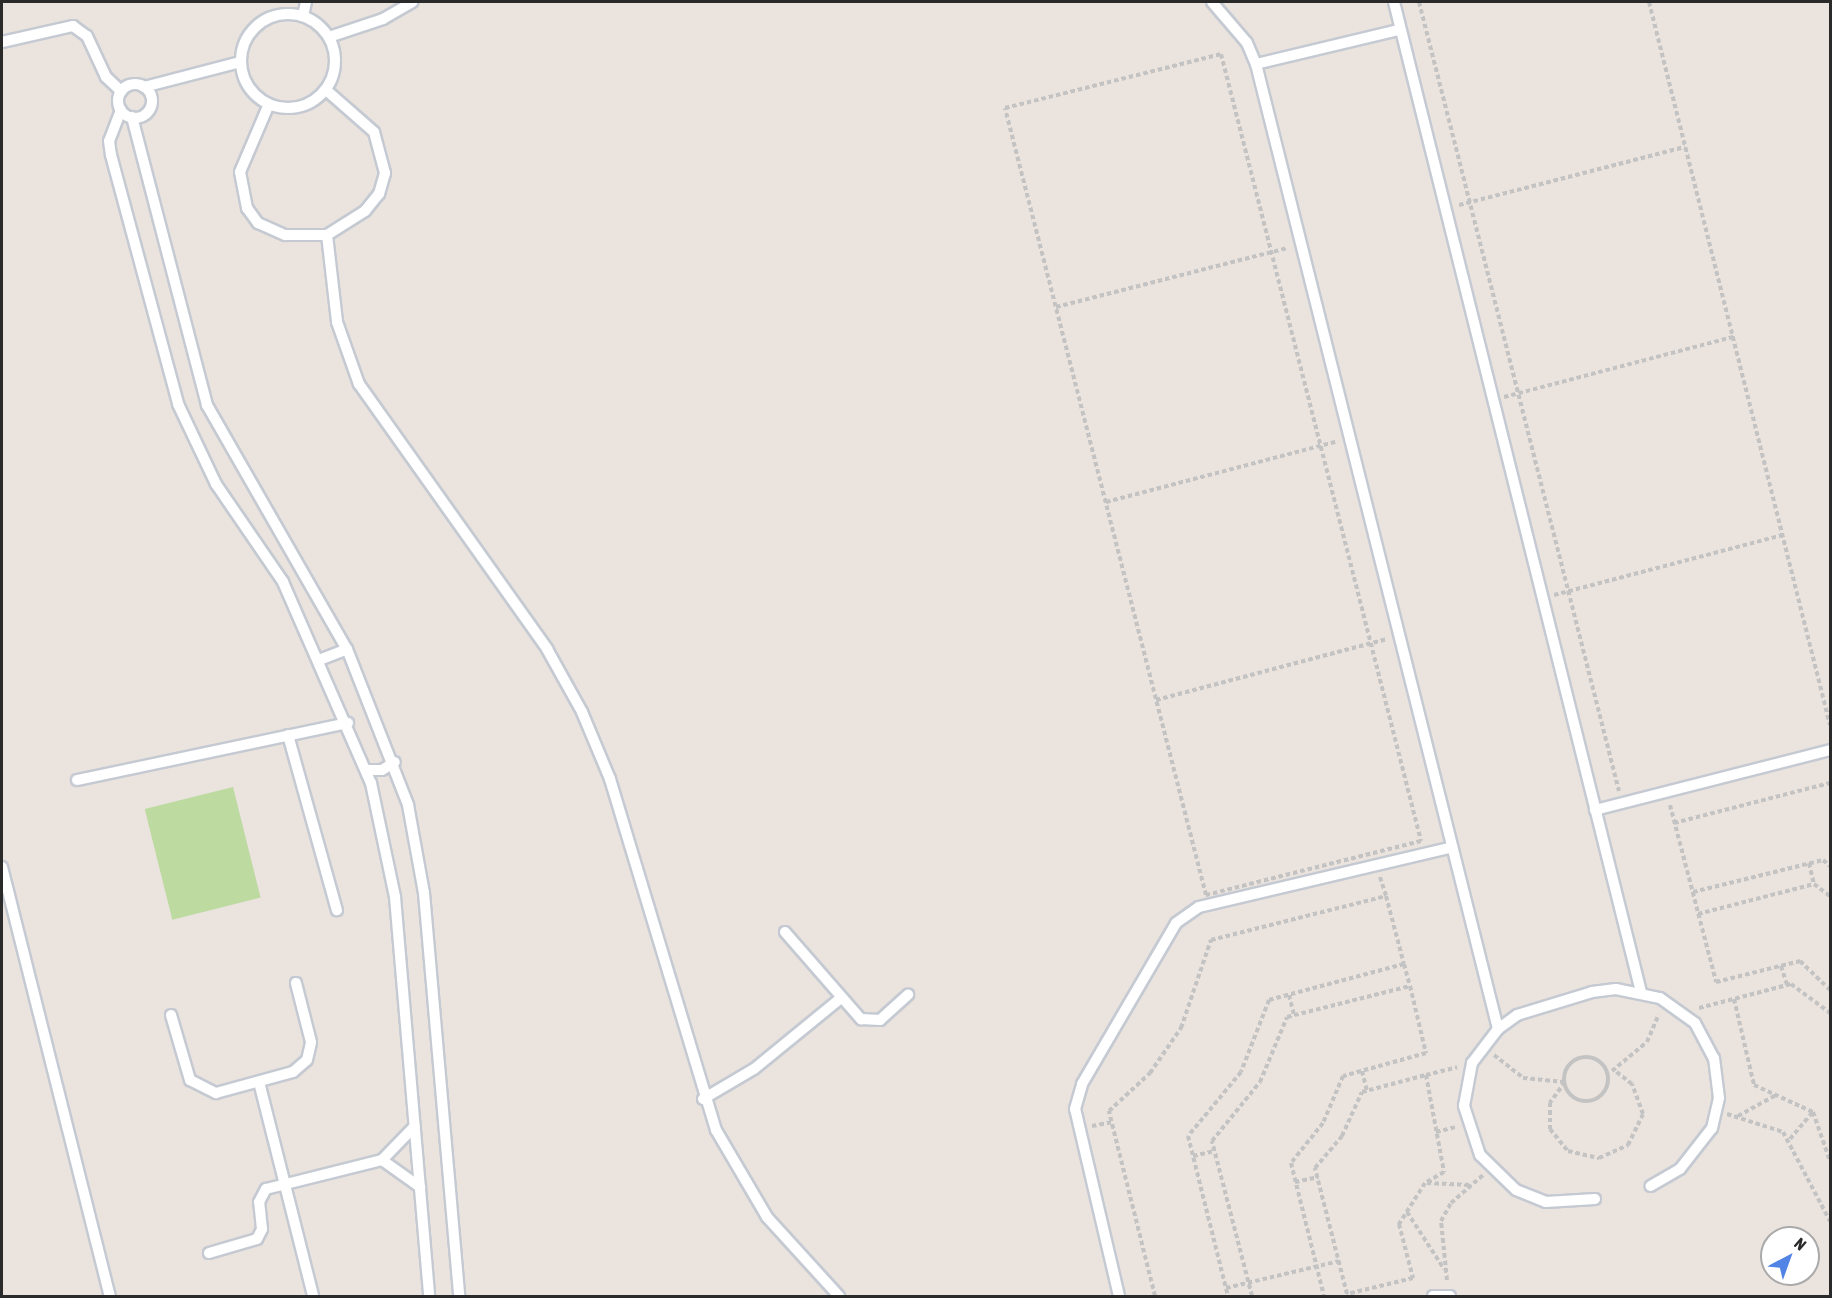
<!DOCTYPE html>
<style>
body{margin:0}
#map{position:relative;width:1832px;height:1298px;overflow:hidden;background:#eae3de;font-family:"Asap Condensed",sans-serif}
div>[style]{position:absolute}
.green>*{inset:0;background:#bddaa1;transform-origin:0 0}
.path>*{height:4px;margin-top:-2px;transform-origin:0;background:repeating-linear-gradient(90deg,#c3c3c3 0 4.5px,transparent 0 7.5px)}
.path>.ring{margin:-2px;padding:0;box-sizing:content-box;background:none;border:4px solid #c3c3c3;border-radius:50%}
.roads{filter:drop-shadow(2px 0 #c5cad2) drop-shadow(-2px 0 #c5cad2) drop-shadow(0 2px #c5cad2) drop-shadow(0 -2px #c5cad2)}
.lane>*{height:10px;margin:-5px;padding:0 5px;transform-origin:5px;border-radius:5px;background:#fff}
.lane>.ring{margin:-5px;padding:0;box-sizing:content-box;background:none;border:10px solid #fff;border-radius:50%}
span{translate:-50% -50%;white-space:nowrap;text-align:center;line-height:1.15;-webkit-text-stroke:5px #fff;paint-order:stroke}
.frame{position:absolute;inset:0;border:3px solid #2a2a2a;pointer-events:none}
.north{position:absolute;left:1760px;top:1226px;width:60px;height:60px;box-sizing:border-box;background:#fff;border:2px solid #aaa;border-radius:50%;rotate:41deg;font-size:16px;font-weight:700;line-height:24px;text-align:center;color:#2a2a2a}
.north::after{content:'';display:block;margin:auto;width:21px;height:27px;background:#5184e4;clip-path:polygon(50% 0,100% 100%,50% 72%,0 100%)}
</style>
<div id="map">
<div class="green">
<i style="left:233px;top:787px;width:114px;height:91px;rotate:76deg"></i>
</div>
<div class="path">
<i style="left:1419px;top:2px;width:814px;rotate:75.78deg"></i>
<i style="left:1649px;top:2px;width:745px;rotate:75.95deg"></i>
<i style="left:1221px;top:54px;width:812px;rotate:75.74deg"></i>
<i style="left:1421px;top:841px;width:222px;rotate:165.9deg"></i>
<i style="left:1206px;top:895px;width:812px;rotate:-104.33deg"></i>
<i style="left:1005px;top:108px;width:223px;rotate:-14deg"></i>
<i style="left:1459px;top:205px;width:233px;rotate:-14.4deg"></i>
<i style="left:1056px;top:307px;width:239px;rotate:-14.3deg"></i>
<i style="left:1504px;top:397px;width:237px;rotate:-14.7deg"></i>
<i style="left:1106px;top:502px;width:240px;rotate:-14.7deg"></i>
<i style="left:1554px;top:595px;width:237px;rotate:-14.7deg"></i>
<i style="left:1156px;top:700px;width:239px;rotate:-14.8deg"></i>
<i style="left:1670px;top:805px;width:183px;rotate:75.4deg"></i>
<i style="left:1716px;top:982px;width:87px;rotate:-14deg"></i>
<i style="left:1800px;top:961px;width:42px;rotate:44deg"></i>
<i style="left:1674px;top:823px;width:161px;rotate:-14.4deg"></i>
<i style="left:1809px;top:863px;width:22px;rotate:77deg"></i>
<i style="left:1380px;top:877px;width:20px;rotate:72deg"></i>
<i style="left:1693px;top:892px;width:134px;rotate:-13.8deg"></i>
<i style="left:1823px;top:860px;width:9px;rotate:41deg"></i>
<i style="left:1698px;top:914px;width:120px;rotate:-14.5deg"></i>
<i style="left:1814px;top:884px;width:20px;rotate:37deg"></i>
<i style="left:1404px;top:964px;width:23px;rotate:75deg"></i>
<i style="left:1781px;top:966px;width:20px;rotate:72deg"></i>
<i style="left:1289px;top:995px;width:21px;rotate:76deg"></i>
<i style="left:1734px;top:999px;width:88px;rotate:76.9deg"></i>
<i style="left:1754px;top:1085px;width:65px;rotate:24.6deg"></i>
<i style="left:1813px;top:1112px;width:52px;rotate:70.9deg"></i>
<i style="left:1699px;top:1008px;width:95px;rotate:-14.6deg"></i>
<i style="left:1791px;top:984px;width:49px;rotate:36.6deg"></i>
<i style="left:1494px;top:1055px;width:37px;rotate:38deg"></i>
<i style="left:1523px;top:1078px;width:41px;rotate:5.6deg"></i>
<i class="ring" style="left:1564px;top:1057px;width:40px;height:40px"></i>
<i style="left:1362px;top:1071px;width:21px;rotate:76deg"></i>
<i style="left:1612px;top:1071px;width:45px;rotate:-39.6deg"></i>
<i style="left:1647px;top:1042px;width:30px;rotate:-67deg"></i>
<i style="left:1426px;top:1075px;width:99px;rotate:79.5deg"></i>
<i style="left:1444px;top:1172px;width:22px;rotate:150deg"></i>
<i style="left:1425px;top:1183px;width:49px;rotate:122.4deg"></i>
<i style="left:1399px;top:1224px;width:56px;rotate:75.5deg"></i>
<i style="left:1413px;top:1278px;width:68px;rotate:166.4deg"></i>
<i style="left:1347px;top:1294px;width:130px;rotate:-104.3deg"></i>
<i style="left:1315px;top:1168px;width:42px;rotate:-49.8deg"></i>
<i style="left:1342px;top:1136px;width:48px;rotate:-65.6deg"></i>
<i style="left:1362px;top:1092px;width:66px;rotate:-14.9deg"></i>
<i style="left:1426px;top:1075px;width:32px;rotate:-14deg"></i>
<i style="left:1565px;top:1082px;width:26px;rotate:126deg"></i>
<i style="left:1550px;top:1103px;width:26px;rotate:90deg"></i>
<i style="left:1550px;top:1129px;width:28px;rotate:51deg"></i>
<i style="left:1568px;top:1151px;width:32px;rotate:13deg"></i>
<i style="left:1599px;top:1158px;width:32px;rotate:-24deg"></i>
<i style="left:1628px;top:1145px;width:34px;rotate:-64deg"></i>
<i style="left:1643px;top:1114px;width:32px;rotate:-110deg"></i>
<i style="left:1632px;top:1084px;width:23px;rotate:-142deg"></i>
<i style="left:1727px;top:1114px;width:59px;rotate:17.8deg"></i>
<i style="left:1783px;top:1132px;width:101px;rotate:62.2deg"></i>
<i style="left:1738px;top:1116px;width:43px;rotate:-28.9deg"></i>
<i style="left:1092px;top:1126px;width:20px;rotate:-11deg"></i>
<i style="left:1436px;top:1132px;width:21px;rotate:-14deg"></i>
<i style="left:1790px;top:1139px;width:34px;rotate:-50deg"></i>
<i style="left:1193px;top:1156px;width:22px;rotate:-13deg"></i>
<i style="left:1295px;top:1182px;width:24px;rotate:-12deg"></i>
<i style="left:1427px;top:1183px;width:43px;rotate:2.7deg"></i>
<i style="left:1407px;top:1212px;width:68px;rotate:57deg"></i>
<i style="left:1447px;top:1280px;width:59px;rotate:-95.8deg"></i>
<i style="left:1441px;top:1221px;width:21px;rotate:-61deg"></i>
<i style="left:1451px;top:1203px;width:43px;rotate:-41.2deg"></i>
<i style="left:1226px;top:1288px;width:116px;rotate:-13.4deg"></i>
<i style="left:1155px;top:1296px;width:191px;rotate:-104deg"></i>
<i style="left:1109px;top:1111px;width:56px;rotate:-42.8deg"></i>
<i style="left:1150px;top:1073px;width:55px;rotate:-55.4deg"></i>
<i style="left:1181px;top:1028px;width:93px;rotate:-71.2deg"></i>
<i style="left:1211px;top:940px;width:180px;rotate:-14.1deg"></i>
<i style="left:1386px;top:896px;width:70px;rotate:75.2deg"></i>
<i style="left:1404px;top:964px;width:140px;rotate:165.1deg"></i>
<i style="left:1269px;top:1000px;width:77px;rotate:111.3deg"></i>
<i style="left:1241px;top:1072px;width:83px;rotate:129.6deg"></i>
<i style="left:1188px;top:1136px;width:165px;rotate:76deg"></i>
<i style="left:1252px;top:1296px;width:160px;rotate:-104.5deg"></i>
<i style="left:1212px;top:1141px;width:76px;rotate:-50.9deg"></i>
<i style="left:1260px;top:1082px;width:70px;rotate:-67.4deg"></i>
<i style="left:1287px;top:1017px;width:127px;rotate:-14.1deg"></i>
<i style="left:1410px;top:986px;width:69px;rotate:76.6deg"></i>
<i style="left:1426px;top:1053px;width:86px;rotate:164.5deg"></i>
<i style="left:1343px;top:1076px;width:51px;rotate:113.1deg"></i>
<i style="left:1323px;top:1123px;width:51px;rotate:128.7deg"></i>
<i style="left:1291px;top:1163px;width:137px;rotate:76.1deg"></i>
</div>
<div class="roads">
<div class="lane">
<i style="left:1212px;top:2px;width:54px;rotate:49.5deg"></i>
<i style="left:1247px;top:43px;width:23px;rotate:67deg"></i>
<i style="left:1256px;top:64px;width:995px;rotate:75.92deg"></i>
<i style="left:1394px;top:2px;width:1020px;rotate:75.99deg"></i>
<i class="ring" style="left:241px;top:14px;width:84px;height:84px"></i>
<i style="left:303px;top:16px;width:14px;rotate:-78deg"></i>
<i style="left:329px;top:37px;width:57px;rotate:-18.4deg"></i>
<i style="left:383px;top:19px;width:34px;rotate:-30deg"></i>
<i style="left:2px;top:42px;width:73px;rotate:-12.7deg"></i>
<i style="left:73px;top:26px;width:17px;rotate:36deg"></i>
<i style="left:87px;top:36px;width:45px;rotate:65.1deg"></i>
<i style="left:106px;top:77px;width:21px;rotate:43deg"></i>
<i style="left:1256px;top:64px;width:147px;rotate:-13.4deg"></i>
<i class="ring" style="left:118px;top:84px;width:24px;height:24px"></i>
<i style="left:144px;top:87px;width:100px;rotate:-14.5deg"></i>
<i style="left:269px;top:104px;width:74px;rotate:113.1deg"></i>
<i style="left:240px;top:172px;width:37px;rotate:79deg"></i>
<i style="left:247px;top:208px;width:19px;rotate:54deg"></i>
<i style="left:258px;top:223px;width:30px;rotate:24deg"></i>
<i style="left:285px;top:235px;width:42px"></i>
<i style="left:327px;top:235px;width:45px;rotate:-32.3deg"></i>
<i style="left:365px;top:211px;width:22px;rotate:-51deg"></i>
<i style="left:379px;top:194px;width:22px;rotate:-74deg"></i>
<i style="left:385px;top:173px;width:42px;rotate:-105deg"></i>
<i style="left:374px;top:132px;width:64px;rotate:-138.8deg"></i>
<i style="left:121px;top:110px;width:33px;rotate:111deg"></i>
<i style="left:109px;top:141px;width:14px;rotate:82deg"></i>
<i style="left:111px;top:155px;width:258px;rotate:74.9deg"></i>
<i style="left:178px;top:404px;width:89px;rotate:64.6deg"></i>
<i style="left:216px;top:484px;width:119px;rotate:55.6deg"></i>
<i style="left:283px;top:582px;width:219px;rotate:66.4deg"></i>
<i style="left:371px;top:783px;width:116px;rotate:78.1deg"></i>
<i style="left:395px;top:897px;width:400px;rotate:85.1deg"></i>
<i style="left:132px;top:117px;width:298px;rotate:75.4deg"></i>
<i style="left:207px;top:405px;width:281px;rotate:60.2deg"></i>
<i style="left:347px;top:649px;width:168px;rotate:68.6deg"></i>
<i style="left:408px;top:805px;width:89px;rotate:79.7deg"></i>
<i style="left:424px;top:893px;width:405px;rotate:85deg"></i>
<i style="left:327px;top:235px;width:88px;rotate:83.4deg"></i>
<i style="left:337px;top:322px;width:66px;rotate:70.5deg"></i>
<i style="left:359px;top:384px;width:325px;rotate:54.6deg"></i>
<i style="left:547px;top:649px;width:72px;rotate:60.9deg"></i>
<i style="left:582px;top:712px;width:73px;rotate:67.3deg"></i>
<i style="left:610px;top:779px;width:367px;rotate:73.2deg"></i>
<i style="left:716px;top:1130px;width:101px;rotate:59.6deg"></i>
<i style="left:767px;top:1217px;width:107px;rotate:47.7deg"></i>
<i style="left:319px;top:660px;width:30px;rotate:-21deg"></i>
<i style="left:288px;top:735px;width:182px;rotate:74.4deg"></i>
<i style="left:366px;top:770px;width:16px"></i>
<i style="left:382px;top:770px;width:15px;rotate:-32deg"></i>
<i style="left:77px;top:780px;width:277px;rotate:-11.9deg"></i>
<i style="left:1595px;top:810px;width:243px;rotate:-14.3deg"></i>
<i style="left:2px;top:867px;width:442px;rotate:75.9deg"></i>
<i style="left:785px;top:932px;width:116px;rotate:48.9deg"></i>
<i style="left:861px;top:1019px;width:19px;rotate:3deg"></i>
<i style="left:880px;top:1020px;width:38px;rotate:-42deg"></i>
<i style="left:171px;top:1015px;width:68px;rotate:73.7deg"></i>
<i style="left:190px;top:1080px;width:29px;rotate:27deg"></i>
<i style="left:216px;top:1093px;width:80px;rotate:-15.3deg"></i>
<i style="left:293px;top:1072px;width:18px;rotate:-41deg"></i>
<i style="left:307px;top:1060px;width:18px;rotate:-77deg"></i>
<i style="left:311px;top:1042px;width:61px;rotate:-104.3deg"></i>
<i style="left:259px;top:1082px;width:221px;rotate:75.8deg"></i>
<i style="left:703px;top:1099px;width:59px;rotate:-30.5deg"></i>
<i style="left:754px;top:1069px;width:112px;rotate:-39.2deg"></i>
<i style="left:382px;top:1160px;width:47px;rotate:35.4deg"></i>
<i style="left:1595px;top:1199px;width:49px;rotate:176.5deg"></i>
<i style="left:1546px;top:1202px;width:32px;rotate:-158deg"></i>
<i style="left:1516px;top:1190px;width:50px;rotate:-135.8deg"></i>
<i style="left:1480px;top:1155px;width:52px;rotate:-108.1deg"></i>
<i style="left:1464px;top:1106px;width:44px;rotate:-79.5deg"></i>
<i style="left:1472px;top:1063px;width:43px;rotate:-52.6deg"></i>
<i style="left:1498px;top:1029px;width:24px;rotate:-36deg"></i>
<i style="left:1517px;top:1015px;width:78px;rotate:-17deg"></i>
<i style="left:1592px;top:992px;width:24px;rotate:-7deg"></i>
<i style="left:1616px;top:989px;width:45px;rotate:11.6deg"></i>
<i style="left:1660px;top:998px;width:43px;rotate:35.5deg"></i>
<i style="left:1695px;top:1023px;width:40px;rotate:62deg"></i>
<i style="left:1714px;top:1058px;width:40px;rotate:82.9deg"></i>
<i style="left:1719px;top:1098px;width:31px;rotate:103deg"></i>
<i style="left:1712px;top:1128px;width:52px;rotate:128deg"></i>
<i style="left:1680px;top:1169px;width:34px;rotate:150deg"></i>
<i style="left:209px;top:1253px;width:50px;rotate:-16.3deg"></i>
<i style="left:257px;top:1239px;width:11px;rotate:-63deg"></i>
<i style="left:262px;top:1229px;width:27px;rotate:-96deg"></i>
<i style="left:259px;top:1202px;width:15px;rotate:-62deg"></i>
<i style="left:266px;top:1189px;width:120px;rotate:-14deg"></i>
<i style="left:382px;top:1160px;width:47px;rotate:-45.9deg"></i>
<i style="left:1119px;top:1296px;width:192px;rotate:-103.2deg"></i>
<i style="left:1075px;top:1109px;width:26px;rotate:-74deg"></i>
<i style="left:1082px;top:1084px;width:186px;rotate:-59.7deg"></i>
<i style="left:1176px;top:923px;width:28px;rotate:-35deg"></i>
<i style="left:1199px;top:907px;width:260px;rotate:-13.3deg"></i>
<i style="left:1433px;top:1296px;width:17px"></i>
</div>
</div>
<div class="frame"></div>
<div class="north">N</div>
</div>
